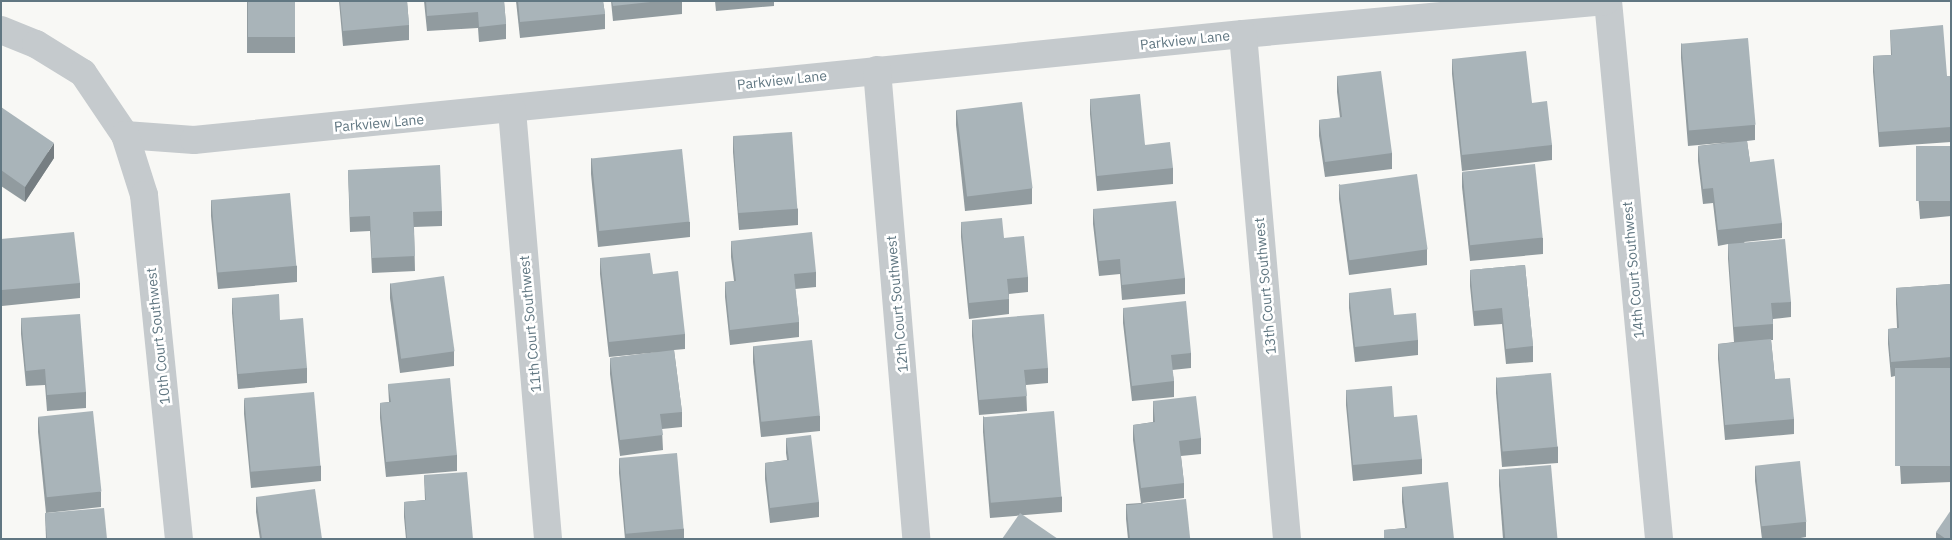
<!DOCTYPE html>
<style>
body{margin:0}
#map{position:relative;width:1952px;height:540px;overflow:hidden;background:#f8f8f5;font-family:"IBM Plex Sans",sans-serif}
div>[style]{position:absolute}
.street>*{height:28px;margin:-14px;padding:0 14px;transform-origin:14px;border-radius:14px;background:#c5cacd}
.wall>*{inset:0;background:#919b9f;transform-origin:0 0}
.shaded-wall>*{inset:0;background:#767e82}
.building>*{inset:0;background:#a9b4b9;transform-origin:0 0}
span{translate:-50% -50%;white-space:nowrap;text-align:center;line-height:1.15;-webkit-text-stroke:5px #fff;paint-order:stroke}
.street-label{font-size:14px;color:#617782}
.frame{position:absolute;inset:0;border:2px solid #617782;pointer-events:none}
</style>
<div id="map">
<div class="street">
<i style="left:1608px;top:1px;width:540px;rotate:84.58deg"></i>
<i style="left:1px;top:30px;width:38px;rotate:22deg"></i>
<i style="left:36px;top:44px;width:55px;rotate:31.7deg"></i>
<i style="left:83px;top:73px;width:75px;rotate:55.9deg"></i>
<i style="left:125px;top:135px;width:69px;rotate:4.1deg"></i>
<i style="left:194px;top:140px;width:1054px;rotate:-5.77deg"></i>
<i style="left:1243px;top:34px;width:364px;rotate:-5.2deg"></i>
<i style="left:1243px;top:34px;width:507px;rotate:85.02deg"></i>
<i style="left:877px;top:70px;width:471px;rotate:85.2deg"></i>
<i style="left:512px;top:110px;width:431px;rotate:85.2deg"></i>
<i style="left:125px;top:135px;width:63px;rotate:72.4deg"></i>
<i style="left:144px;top:195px;width:346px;rotate:84.2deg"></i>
</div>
<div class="wall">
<i style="left:247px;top:1px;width:48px;height:52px"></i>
<i style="clip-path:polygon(339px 1px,407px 1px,409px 25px,409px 40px,343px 46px)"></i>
<i style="clip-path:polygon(424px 1px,504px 1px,506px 24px,506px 39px,479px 42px,478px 28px,427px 31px)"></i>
<i style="clip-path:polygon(516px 1px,603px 1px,605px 14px,605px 29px,520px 38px)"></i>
<i style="clip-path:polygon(611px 1px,682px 1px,682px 14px,613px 21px)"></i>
<i style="clip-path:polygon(715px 1px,774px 1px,774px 6px,716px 11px)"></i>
<i style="clip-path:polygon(1890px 30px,1947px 76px,1951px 76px,1951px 142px,1879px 147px,1873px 72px,1873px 56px,1891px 55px)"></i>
<i style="clip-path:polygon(1681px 43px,1755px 125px,1755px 140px,1747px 141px,1750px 162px,1782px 223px,1782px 238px,1744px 242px,1791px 302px,1791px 317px,1773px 319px,1773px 340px,1771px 340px,1775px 379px,1794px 419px,1794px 434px,1725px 440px,1718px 359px,1718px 344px,1734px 342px,1728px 259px,1728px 244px,1718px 246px,1713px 203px,1703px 204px,1698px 161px,1698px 146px,1731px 142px,1688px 146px,1681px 58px)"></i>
<i style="clip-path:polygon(1452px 59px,1532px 103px,1552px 145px,1552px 160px,1462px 171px,1452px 74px)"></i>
<i style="clip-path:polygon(1337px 76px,1392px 153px,1392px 169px,1325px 177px,1319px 136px,1319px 120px,1340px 118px,1337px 92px)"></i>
<i style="clip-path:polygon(1090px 99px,1173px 168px,1173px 184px,1097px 191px,1090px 114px)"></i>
<i style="clip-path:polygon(1px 107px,54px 158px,25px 202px,1px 186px)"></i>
<i style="clip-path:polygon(956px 110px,1032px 188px,1032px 204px,965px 211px,956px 125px)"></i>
<i style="clip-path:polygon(733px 136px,798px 209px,798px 225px,739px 230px,733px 152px)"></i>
<i style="clip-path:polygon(1951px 146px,1951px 216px,1920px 219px,1916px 164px,1916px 149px)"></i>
<i style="clip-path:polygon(591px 158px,690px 222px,690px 237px,598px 247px,591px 174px)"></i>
<i style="clip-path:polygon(348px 170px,442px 211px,442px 226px,414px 227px,415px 271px,372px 273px,370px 231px,350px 232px)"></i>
<i style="clip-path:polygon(1462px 172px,1543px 238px,1543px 254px,1470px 261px,1462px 187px)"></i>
<i style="clip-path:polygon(1339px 184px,1427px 249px,1427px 265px,1349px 275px,1339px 199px)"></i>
<i style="clip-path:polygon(211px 200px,297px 266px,297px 282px,218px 289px,211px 216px)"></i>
<i style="clip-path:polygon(1093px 209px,1185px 278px,1185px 294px,1122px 300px,1120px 274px,1099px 276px,1093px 224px)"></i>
<i style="clip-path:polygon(961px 222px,1004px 238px,1028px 277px,1028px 292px,1009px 294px,1009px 314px,969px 319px,961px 237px)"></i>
<i style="clip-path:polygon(1px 239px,80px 283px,80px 298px,2px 306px,1px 298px)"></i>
<i style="clip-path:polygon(731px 241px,816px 272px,816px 287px,795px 289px,799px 322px,799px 337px,730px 345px,725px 297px,725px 282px,734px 281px,731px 257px)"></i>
<i style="clip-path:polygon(600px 258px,653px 274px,685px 334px,685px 349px,674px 350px,682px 412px,682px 427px,662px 429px,663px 450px,620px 456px,610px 374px,610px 358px,660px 352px,609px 357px,600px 274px)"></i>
<i style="clip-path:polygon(1525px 265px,1533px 346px,1533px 362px,1506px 364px,1502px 324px,1474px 326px,1470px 286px,1470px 270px)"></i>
<i style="clip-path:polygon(390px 283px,454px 351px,454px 366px,400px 373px,390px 298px)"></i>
<i style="clip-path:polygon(1951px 284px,1951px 482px,1901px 484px,1895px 376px,1891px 377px,1888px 344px,1888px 329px,1897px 328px,1896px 304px,1896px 288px)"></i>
<i style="clip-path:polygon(1349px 293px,1418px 340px,1418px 355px,1355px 362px,1349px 308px)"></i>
<i style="clip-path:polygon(232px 298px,280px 320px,307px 368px,307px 383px,238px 389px,232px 313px)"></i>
<i style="clip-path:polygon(1123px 308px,1191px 353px,1191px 368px,1172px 370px,1174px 381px,1174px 397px,1132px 401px,1123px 323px)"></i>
<i style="clip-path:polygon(21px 318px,86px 392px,86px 408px,47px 411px,45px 385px,26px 386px,21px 334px)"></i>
<i style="clip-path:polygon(972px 320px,1048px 368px,1048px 383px,1026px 385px,1027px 411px,979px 415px,972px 336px)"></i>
<i style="clip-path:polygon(753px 346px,820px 416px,820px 431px,761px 437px,753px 362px)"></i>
<i style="clip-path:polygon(1496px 377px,1558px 447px,1558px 463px,1502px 467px,1496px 393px)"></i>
<i style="clip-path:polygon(388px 384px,457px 455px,457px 471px,386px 477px,380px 418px,380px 403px,389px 402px)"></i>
<i style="clip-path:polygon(1346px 390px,1394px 417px,1422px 459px,1422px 474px,1353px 481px,1346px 405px)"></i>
<i style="clip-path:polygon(244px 399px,321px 466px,321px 481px,251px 488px,244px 414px)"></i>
<i style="clip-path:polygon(1153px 401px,1201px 438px,1201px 454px,1181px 456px,1184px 483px,1184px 498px,1142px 503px,1190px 539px,1128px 539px,1126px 519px,1126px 504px,1141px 503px,1133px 440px,1133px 425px,1153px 422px)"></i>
<i style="clip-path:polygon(983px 416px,1062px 497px,1062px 512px,990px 518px,983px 432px)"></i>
<i style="clip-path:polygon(38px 417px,101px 492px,101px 507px,46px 513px,38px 432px)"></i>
<i style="clip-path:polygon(786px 438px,819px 502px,819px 517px,770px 523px,765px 479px,765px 463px,787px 460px,786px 453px)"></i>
<i style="clip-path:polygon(619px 458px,684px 529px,684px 539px,625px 539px,619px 473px)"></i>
<i style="clip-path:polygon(1755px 466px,1806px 522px,1806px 537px,1795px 539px,1762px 539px,1755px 481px)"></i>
<i style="clip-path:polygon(1499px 469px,1558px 539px,1503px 539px,1499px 485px)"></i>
<i style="clip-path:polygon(424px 475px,473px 539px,406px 539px,404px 517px,404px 502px,425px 500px)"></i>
<i style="clip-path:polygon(1402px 487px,1454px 539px,1384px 539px,1384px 530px,1405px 528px,1402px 502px)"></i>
<i style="clip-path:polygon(256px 497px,322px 539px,260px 539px,256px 512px)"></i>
<i style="clip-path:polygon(45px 513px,107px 539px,46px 539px)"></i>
<i style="clip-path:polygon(1936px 532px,1951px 539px,1936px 539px)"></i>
</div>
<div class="shaded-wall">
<i style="clip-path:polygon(54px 143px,54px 158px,25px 202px,25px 187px)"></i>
</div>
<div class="building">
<i style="left:248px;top:1px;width:47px;height:36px"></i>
<i style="clip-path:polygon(340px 1px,407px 1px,409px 25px,343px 31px)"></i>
<i style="clip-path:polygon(426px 1px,504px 1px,506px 24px,479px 27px,478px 12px,427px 16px)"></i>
<i style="clip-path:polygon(518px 1px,603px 1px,605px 14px,520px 22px)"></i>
<i style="clip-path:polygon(612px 1px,660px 1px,613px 6px)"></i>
<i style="clip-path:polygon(1943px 25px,1947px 76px,1951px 76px,1951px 127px,1879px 132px,1873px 56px,1892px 55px,1890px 30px)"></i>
<i style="left:1748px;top:38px;width:87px;height:67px;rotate:85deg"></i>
<i style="clip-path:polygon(1526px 51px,1532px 103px,1547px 101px,1552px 145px,1462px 155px,1452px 59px)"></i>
<i style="clip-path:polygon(1381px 71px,1392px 153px,1325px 162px,1319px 120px,1342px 117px,1337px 76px)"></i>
<i style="clip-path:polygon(1140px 94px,1145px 145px,1170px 142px,1173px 168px,1097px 176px,1090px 99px)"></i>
<i style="left:1022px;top:102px;width:87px;height:66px;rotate:83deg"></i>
<i style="clip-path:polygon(1px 107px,54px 143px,25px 187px,1px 170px)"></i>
<i style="left:792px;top:132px;width:77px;height:59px;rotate:86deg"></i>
<i style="clip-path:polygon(1747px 141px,1750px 162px,1774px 159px,1782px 223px,1718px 230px,1713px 188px,1703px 189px,1698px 146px)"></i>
<i style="left:1951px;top:146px;width:55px;height:35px;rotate:90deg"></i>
<i style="left:682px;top:149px;width:73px;height:91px;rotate:84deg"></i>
<i style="left:1535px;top:164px;width:74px;height:73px;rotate:84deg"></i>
<i style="clip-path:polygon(440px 165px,442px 211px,413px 212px,415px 256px,372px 258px,370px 216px,350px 217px,348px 170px)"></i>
<i style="left:1417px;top:174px;width:76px;height:79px;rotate:82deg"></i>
<i style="left:290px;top:193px;width:73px;height:79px;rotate:85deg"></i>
<i style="clip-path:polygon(1176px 201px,1185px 278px,1122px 285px,1120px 259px,1099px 261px,1093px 209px)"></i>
<i style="clip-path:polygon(1002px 218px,1004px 238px,1024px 236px,1028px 277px,1007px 279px,1009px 299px,969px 303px,961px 222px)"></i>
<i style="clip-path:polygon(74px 232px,80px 283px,2px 290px,1px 283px,1px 239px)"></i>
<i style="clip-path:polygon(812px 232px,816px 272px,794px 274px,799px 322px,730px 330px,725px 282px,736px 281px,731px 241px)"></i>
<i style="clip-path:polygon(1785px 239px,1791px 302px,1771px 303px,1773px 324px,1734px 327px,1728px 244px)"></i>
<i style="clip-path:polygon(650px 253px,653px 274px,678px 271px,685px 334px,609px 342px,600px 258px)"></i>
<i style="clip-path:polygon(1525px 265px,1533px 346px,1506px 349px,1502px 308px,1474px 311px,1470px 270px)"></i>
<i style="left:444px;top:276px;width:76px;height:54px;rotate:82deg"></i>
<i style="clip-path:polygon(1951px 284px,1951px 357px,1891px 362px,1888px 329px,1899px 328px,1896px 288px)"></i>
<i style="clip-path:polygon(1391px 288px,1394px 315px,1416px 313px,1418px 340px,1355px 347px,1349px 293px)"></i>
<i style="clip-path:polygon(279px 294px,280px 320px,303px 318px,307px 368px,238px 374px,232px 298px)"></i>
<i style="clip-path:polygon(1186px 301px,1191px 353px,1171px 355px,1174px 381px,1132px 386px,1123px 308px)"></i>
<i style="clip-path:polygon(80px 314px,86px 392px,47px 395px,45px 369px,26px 371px,21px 318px)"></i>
<i style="clip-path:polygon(1044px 314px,1048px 368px,1024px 370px,1027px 396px,979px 400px,972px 320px)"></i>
<i style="clip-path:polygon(1771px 339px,1775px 379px,1790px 378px,1794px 419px,1725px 425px,1718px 344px)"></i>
<i style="left:812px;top:340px;width:76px;height:59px;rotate:84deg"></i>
<i style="clip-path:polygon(674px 350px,682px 412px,660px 414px,663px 435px,620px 440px,610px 358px)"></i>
<i style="left:1951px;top:368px;width:98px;height:56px;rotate:90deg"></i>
<i style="left:1551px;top:373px;width:74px;height:55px;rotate:85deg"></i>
<i style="clip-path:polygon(450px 378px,457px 455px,386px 462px,380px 403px,391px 402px,388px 384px)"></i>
<i style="clip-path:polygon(1392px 386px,1394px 417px,1417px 415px,1422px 459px,1353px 465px,1346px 390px)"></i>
<i style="left:314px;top:392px;width:74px;height:70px;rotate:85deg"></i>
<i style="clip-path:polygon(1196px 396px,1201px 438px,1179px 441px,1184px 483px,1141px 488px,1133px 425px,1155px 422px,1153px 401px)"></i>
<i style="left:93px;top:411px;width:81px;height:55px;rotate:84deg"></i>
<i style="left:1054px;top:411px;width:86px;height:71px;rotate:85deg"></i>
<i style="clip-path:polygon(811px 435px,819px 502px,770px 508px,765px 463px,789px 460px,786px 438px)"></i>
<i style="left:677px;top:453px;width:76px;height:58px;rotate:85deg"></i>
<i style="left:1800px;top:461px;width:61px;height:45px;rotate:84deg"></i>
<i style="left:1551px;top:465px;width:74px;height:52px;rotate:85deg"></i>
<i style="clip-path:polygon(467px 472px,473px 539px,407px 539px,404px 502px,426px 500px,424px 475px)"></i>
<i style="clip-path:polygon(1448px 482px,1454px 539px,1384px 539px,1384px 530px,1407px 528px,1402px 487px)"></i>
<i style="clip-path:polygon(315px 489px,322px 539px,262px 539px,256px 497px)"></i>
<i style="left:1186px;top:499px;width:40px;height:60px;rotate:84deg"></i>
<i style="clip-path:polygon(104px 508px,107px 539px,47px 539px,45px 513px)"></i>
<i style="clip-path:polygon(1951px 510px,1951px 539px,1946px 539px,1936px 532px)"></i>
<i style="clip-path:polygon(1020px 513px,1058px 539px,1002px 539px)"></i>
</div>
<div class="street-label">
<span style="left:1185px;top:40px;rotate:-6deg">Parkview Lane</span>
<span style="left:782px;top:80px;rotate:-6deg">Parkview Lane</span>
<span style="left:379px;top:123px;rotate:-5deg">Parkview Lane</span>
<span style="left:1633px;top:270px;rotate:-95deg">14th Court Southwest</span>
<span style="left:1265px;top:286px;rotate:-95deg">13th Court Southwest</span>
<span style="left:897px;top:304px;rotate:-95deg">12th Court Southwest</span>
<span style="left:530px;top:324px;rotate:-95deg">11th Court Southwest</span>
<span style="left:158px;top:336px;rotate:-96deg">10th Court Southwest</span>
</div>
<div class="frame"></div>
</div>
